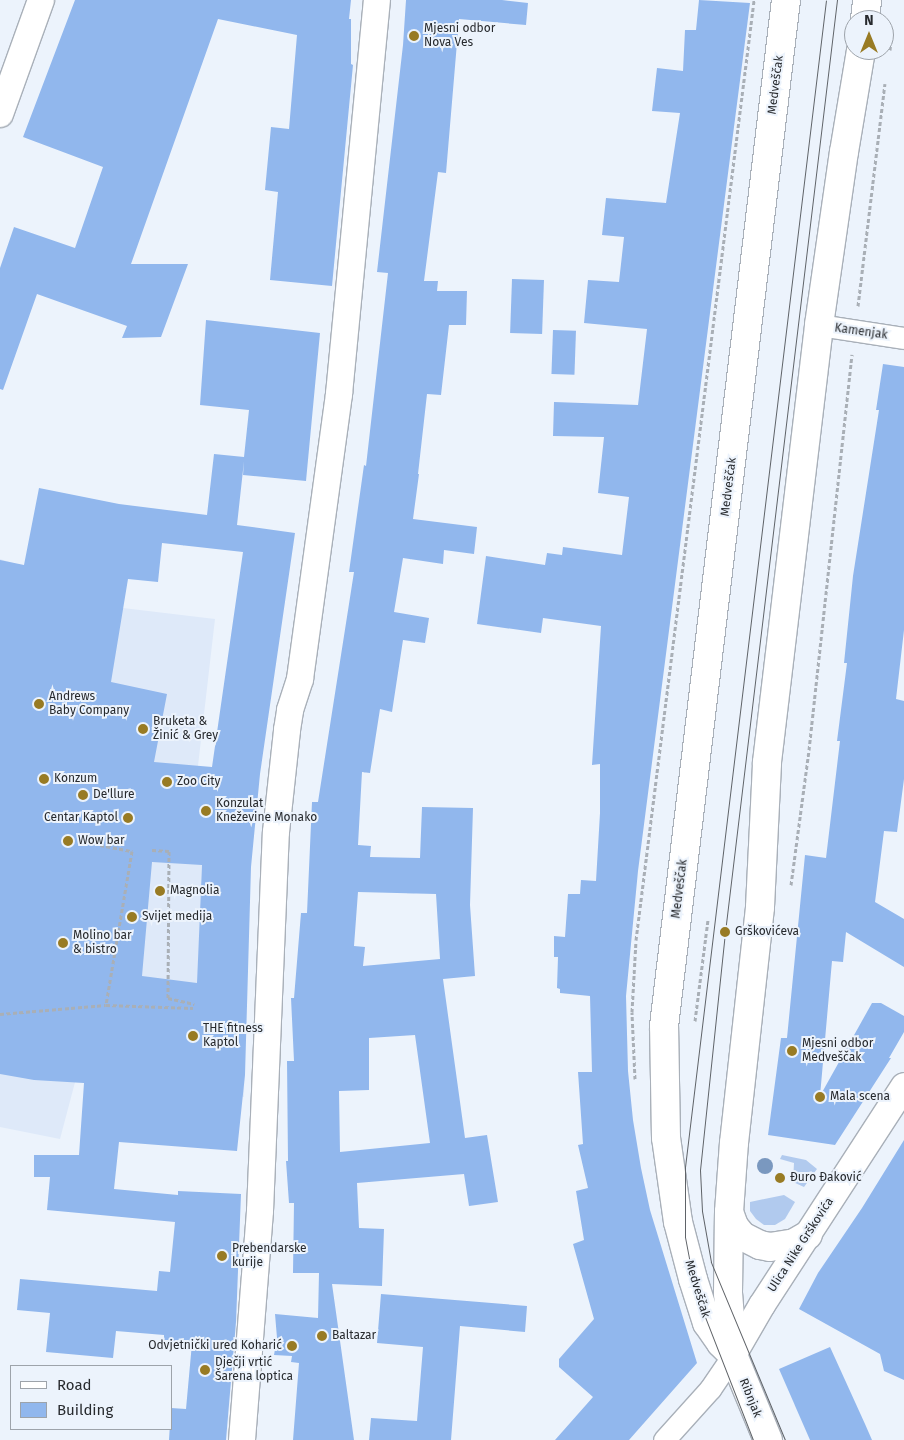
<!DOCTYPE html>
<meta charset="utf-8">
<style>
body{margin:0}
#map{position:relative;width:904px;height:1440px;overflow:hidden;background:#ecf3fc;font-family:"Fira Sans",sans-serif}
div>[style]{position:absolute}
.built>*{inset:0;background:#dee9f9}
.green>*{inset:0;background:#b1caee}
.building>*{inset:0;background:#91b7ed;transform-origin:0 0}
.path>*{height:3px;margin-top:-1.5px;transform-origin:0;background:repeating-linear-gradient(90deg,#a9afb6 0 4px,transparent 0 6.5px)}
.roads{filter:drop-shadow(1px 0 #a9b0b9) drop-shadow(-1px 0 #a9b0b9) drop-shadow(0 1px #a9b0b9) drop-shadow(0 -1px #a9b0b9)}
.minor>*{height:21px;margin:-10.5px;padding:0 10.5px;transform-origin:10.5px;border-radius:10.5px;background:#fff}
.tertiary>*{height:26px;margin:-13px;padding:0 13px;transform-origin:13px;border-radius:13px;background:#fff}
.secondary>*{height:28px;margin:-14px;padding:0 14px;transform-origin:14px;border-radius:14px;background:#fff}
.tram>*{height:1px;margin:-0.5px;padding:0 0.5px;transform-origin:0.5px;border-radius:0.5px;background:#5f6368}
.trees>*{width:16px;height:16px;margin:-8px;border-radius:50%;background:#7a98bf}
.dots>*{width:14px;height:14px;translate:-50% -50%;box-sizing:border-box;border:2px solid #ecf3fc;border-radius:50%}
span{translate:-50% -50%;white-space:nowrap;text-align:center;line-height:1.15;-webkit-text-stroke:4px #ecf3fc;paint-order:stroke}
.poi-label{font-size:12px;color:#272a2e}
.left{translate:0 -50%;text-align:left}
.right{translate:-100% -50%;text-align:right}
.street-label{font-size:12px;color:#272a2e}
.legend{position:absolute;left:10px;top:1365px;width:162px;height:65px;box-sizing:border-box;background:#ecf3fc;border:1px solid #9da3aa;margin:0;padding:6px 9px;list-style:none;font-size:15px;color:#272a2e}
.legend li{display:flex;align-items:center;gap:10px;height:25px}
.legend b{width:25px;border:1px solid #9da3aa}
.north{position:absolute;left:844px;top:10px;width:50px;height:50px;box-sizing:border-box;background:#ecf3fc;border:1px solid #9da3aa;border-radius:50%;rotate:0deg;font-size:14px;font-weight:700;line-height:20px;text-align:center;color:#272a2e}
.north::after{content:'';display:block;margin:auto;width:18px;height:22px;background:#987b24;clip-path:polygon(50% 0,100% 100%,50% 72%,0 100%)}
</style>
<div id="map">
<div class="built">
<i style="clip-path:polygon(0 559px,38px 571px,123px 608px,215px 619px,198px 766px,202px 865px,198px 976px,246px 978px,244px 1097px,78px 1071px,60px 1139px,0 1127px)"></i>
</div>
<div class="green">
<i style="clip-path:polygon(782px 1155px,806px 1160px,817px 1169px,804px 1187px,793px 1182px,794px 1163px,780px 1159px)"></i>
<i style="clip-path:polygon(784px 1195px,795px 1202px,785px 1219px,775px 1225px,764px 1225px,756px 1219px,750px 1211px,750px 1202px)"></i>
</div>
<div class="building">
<i style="clip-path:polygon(75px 0,351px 0,349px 19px,351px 19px,351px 64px,353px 65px,332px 286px,270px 280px,278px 192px,265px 190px,271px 127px,289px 129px,297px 35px,218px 19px,131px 264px,188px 264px,161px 337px,122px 338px,127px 326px,37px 294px,3px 390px,0 389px,0 268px,14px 227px,75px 248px,103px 167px,23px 137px)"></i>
<i style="clip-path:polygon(evenodd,406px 0,502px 0,528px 3px,526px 25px,459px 19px,446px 173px,438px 172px,424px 281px,438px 281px,437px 291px,467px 291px,466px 325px,449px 325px,441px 395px,427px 394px,418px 474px,419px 474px,413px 519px,477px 527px,474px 554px,444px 550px,443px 564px,403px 558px,394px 612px,429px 618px,425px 643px,403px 640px,392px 712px,380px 709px,370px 773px,362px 772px,358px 845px,371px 846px,370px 857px,420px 858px,422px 807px,473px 808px,470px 905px,475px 976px,443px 979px,465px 1138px,487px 1135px,498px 1202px,469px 1206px,464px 1174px,357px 1183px,359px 1228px,384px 1229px,382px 1286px,332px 1284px,354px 1440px,293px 1440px,299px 1363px,291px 1362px,292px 1356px,274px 1355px,277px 1338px,275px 1314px,318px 1318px,319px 1273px,293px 1273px,294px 1203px,289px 1203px,286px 1161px,288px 1161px,287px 1061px,294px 1061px,291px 998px,294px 998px,301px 913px,307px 913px,312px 802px,318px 802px,354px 572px,349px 572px,364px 465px,366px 466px,388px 273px,377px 272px,403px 45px,406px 0,358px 892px,436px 894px,440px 959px,363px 966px,365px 947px,354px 946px,358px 892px,406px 0,415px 1035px,430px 1143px,340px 1152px,339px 1091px,369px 1090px,369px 1038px,415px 1035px)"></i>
<i style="clip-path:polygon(699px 0,750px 3px,638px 871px,626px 996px,628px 1071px,633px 1120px,641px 1168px,650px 1210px,697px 1363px,629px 1440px,555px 1440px,593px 1397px,559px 1367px,559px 1359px,594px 1319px,573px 1244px,584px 1240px,576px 1191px,588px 1188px,578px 1145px,583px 1144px,578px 1072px,592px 1072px,590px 996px,560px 993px,560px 989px,557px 988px,558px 957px,554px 957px,554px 936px,565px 937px,568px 894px,580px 894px,581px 880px,596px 881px,600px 813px,600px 764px,592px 765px,601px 626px,543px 618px,541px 633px,477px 624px,486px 556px,545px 565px,547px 553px,562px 555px,563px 547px,622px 555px,629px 497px,598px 493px,604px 437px,553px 436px,554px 402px,638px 405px,647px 329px,584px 323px,588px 280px,619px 282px,624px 237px,602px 235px,606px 198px,666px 203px,680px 113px,652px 111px,657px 68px,683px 71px,685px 30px,696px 30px)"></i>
<i style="left:512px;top:279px;width:32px;height:54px;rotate:2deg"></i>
<i style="clip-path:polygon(evenodd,206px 320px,320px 333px,306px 481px,243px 475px,244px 461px,237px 525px,295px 533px,260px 774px,251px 867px,245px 1075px,237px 1151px,119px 1142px,114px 1189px,178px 1195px,178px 1191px,241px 1194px,236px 1322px,226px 1440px,169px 1440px,171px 1408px,186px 1409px,192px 1343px,164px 1340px,164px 1335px,116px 1331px,113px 1358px,46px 1352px,50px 1313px,17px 1310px,20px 1279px,157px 1291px,159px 1271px,170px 1272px,175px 1222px,47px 1210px,50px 1177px,34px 1177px,34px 1155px,79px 1155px,84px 1083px,34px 1080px,0 1074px,0 560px,24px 565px,39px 488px,119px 504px,207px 515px,214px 454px,244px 457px,249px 410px,200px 405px,206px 320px,162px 543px,243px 552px,212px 767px,154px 762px,167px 694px,111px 682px,128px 579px,158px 582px,162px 543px,206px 320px,152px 862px,202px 865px,197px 983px,142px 976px,152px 862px)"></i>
<i style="left:553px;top:330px;width:23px;height:44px;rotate:2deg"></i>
<i style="clip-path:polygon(883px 364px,904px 367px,904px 630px,896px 699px,904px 701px,904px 779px,897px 832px,884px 831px,875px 902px,904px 919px,904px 967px,846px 932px,843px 962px,832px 961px,820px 1096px,872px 1003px,881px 1003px,904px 1016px,904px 1032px,889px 1058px,891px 1058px,835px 1145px,768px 1135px,781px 1038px,787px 1038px,805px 855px,826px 858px,840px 741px,837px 741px,847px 663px,844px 663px,853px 576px,879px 410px,876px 410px)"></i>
<i style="clip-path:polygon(904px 1140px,904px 1380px,884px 1371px,880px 1354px,799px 1309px,818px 1273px,862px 1208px)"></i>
<i style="clip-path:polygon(381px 1294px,527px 1306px,525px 1332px,460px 1326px,451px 1440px,369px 1440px,371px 1418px,417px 1421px,423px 1347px,377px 1343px)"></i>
<i style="clip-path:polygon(830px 1347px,865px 1424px,872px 1440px,810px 1440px,779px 1369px)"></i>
</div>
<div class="path">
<i style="left:890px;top:50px;width:21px;rotate:-85deg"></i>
<i style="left:858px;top:306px;width:224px;rotate:-83.1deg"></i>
<i style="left:100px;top:845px;width:33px;rotate:11deg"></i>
<i style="left:132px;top:851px;width:156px;rotate:99.6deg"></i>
<i style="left:152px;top:850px;width:17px;rotate:3deg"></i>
<i style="left:169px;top:851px;width:147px;rotate:90.4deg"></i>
<i style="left:168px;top:998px;width:27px;rotate:13deg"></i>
<i style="left:791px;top:885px;width:136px;rotate:-82.4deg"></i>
<i style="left:809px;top:750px;width:398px;rotate:-83.8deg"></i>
<i style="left:0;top:1014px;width:106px;rotate:-4.9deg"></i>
<i style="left:106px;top:1005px;width:87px;rotate:2deg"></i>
<i style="left:695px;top:1021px;width:102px;rotate:-82.7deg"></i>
<i style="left:635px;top:1079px;width:67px;rotate:-92.6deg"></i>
<i style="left:632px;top:1012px;width:72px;rotate:-86.8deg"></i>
<i style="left:636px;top:940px;width:947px;rotate:-82.84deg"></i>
</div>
<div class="roads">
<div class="minor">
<i style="left:819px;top:325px;width:86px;rotate:8.7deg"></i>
<i style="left:664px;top:1440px;width:69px;rotate:-48deg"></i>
<i style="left:710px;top:1389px;width:41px;rotate:-55.9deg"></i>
</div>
<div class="tertiary">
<i style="left:0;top:114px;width:121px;rotate:-70.2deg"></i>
<i style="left:733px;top:1355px;width:58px;rotate:-59.9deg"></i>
<i style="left:762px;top:1305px;width:261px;rotate:-57deg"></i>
<i style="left:242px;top:1440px;width:230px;rotate:-85.5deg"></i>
<i style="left:260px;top:1211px;width:379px;rotate:-87.6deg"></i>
<i style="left:276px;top:832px;width:103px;rotate:-83.8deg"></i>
<i style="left:287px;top:730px;width:20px;rotate:-81deg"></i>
<i style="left:290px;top:710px;width:33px;rotate:-72deg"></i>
<i style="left:300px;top:679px;width:288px;rotate:-82.2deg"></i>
<i style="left:339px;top:394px;width:396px;rotate:-84.5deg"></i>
</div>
<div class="secondary">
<i style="left:865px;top:20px;width:20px;rotate:-84deg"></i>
<i style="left:729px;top:1212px;width:15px;rotate:70deg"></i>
<i style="left:734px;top:1226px;width:13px;rotate:51deg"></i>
<i style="left:742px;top:1236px;width:20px;rotate:27deg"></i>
<i style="left:760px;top:1245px;width:10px;rotate:11deg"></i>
<i style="left:770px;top:1247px;width:24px;rotate:-9deg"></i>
<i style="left:794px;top:1243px;width:16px;rotate:-30deg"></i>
<i style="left:733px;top:1355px;width:17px;rotate:-135deg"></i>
<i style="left:721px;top:1343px;width:24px;rotate:-125deg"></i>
<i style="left:707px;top:1323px;width:46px;rotate:-107.7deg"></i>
<i style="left:693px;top:1279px;width:59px;rotate:-104.7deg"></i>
<i style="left:678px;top:1222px;width:85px;rotate:-98.1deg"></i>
<i style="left:666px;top:1138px;width:112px;rotate:-91deg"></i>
<i style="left:664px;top:1026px;width:1033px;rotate:-83.22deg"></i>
<i style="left:768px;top:1440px;width:92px;rotate:-112.4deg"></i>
<i style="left:733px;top:1355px;width:62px;rotate:-94.6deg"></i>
<i style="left:728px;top:1293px;width:81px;rotate:-89.3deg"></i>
<i style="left:729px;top:1212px;width:69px;rotate:-85.9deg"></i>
<i style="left:734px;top:1143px;width:237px;rotate:-83.7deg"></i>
<i style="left:760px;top:907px;width:145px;rotate:-87.2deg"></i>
<i style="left:767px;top:762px;width:440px;rotate:-83.2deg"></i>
<i style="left:819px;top:325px;width:175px;rotate:-81.8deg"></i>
<i style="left:844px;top:152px;width:103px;rotate:-80.5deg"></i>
</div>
</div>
<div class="tram">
<i style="left:753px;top:1440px;width:141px;rotate:-111.3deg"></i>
<i style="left:702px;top:1309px;width:31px;rotate:-107deg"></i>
<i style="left:693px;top:1279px;width:43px;rotate:-100.8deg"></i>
<i style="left:685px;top:1237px;width:70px;rotate:-90deg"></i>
<i style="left:685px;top:1167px;width:1175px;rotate:-83.11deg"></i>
<i style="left:785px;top:1440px;width:193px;rotate:-112.6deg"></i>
<i style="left:711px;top:1262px;width:52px;rotate:-100deg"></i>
<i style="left:702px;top:1211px;width:41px;rotate:-92.8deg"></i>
<i style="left:700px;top:1170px;width:239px;rotate:-84deg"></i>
<i style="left:725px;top:932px;width:939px;rotate:-83.15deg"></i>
</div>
<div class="trees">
<i style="left:765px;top:1166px"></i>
</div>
<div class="dots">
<i style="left:414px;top:36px;background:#987b24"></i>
<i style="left:39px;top:704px;background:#987b24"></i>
<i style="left:143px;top:729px;background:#987b24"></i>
<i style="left:44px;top:779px;background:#987b24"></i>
<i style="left:167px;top:782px;background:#987b24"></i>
<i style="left:83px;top:795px;background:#987b24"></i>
<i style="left:206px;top:811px;background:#987b24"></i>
<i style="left:128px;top:818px;background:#987b24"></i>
<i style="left:68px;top:841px;background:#987b24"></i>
<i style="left:160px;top:891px;background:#987b24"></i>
<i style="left:132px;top:917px;background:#987b24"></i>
<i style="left:725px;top:932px;background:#987b24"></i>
<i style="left:63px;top:943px;background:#987b24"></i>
<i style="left:193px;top:1036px;background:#987b24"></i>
<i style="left:792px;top:1051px;background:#987b24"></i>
<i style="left:820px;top:1097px;background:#987b24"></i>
<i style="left:780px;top:1178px;background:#987b24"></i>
<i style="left:222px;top:1256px;background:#987b24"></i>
<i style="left:322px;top:1336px;background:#987b24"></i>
<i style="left:292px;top:1346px;background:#987b24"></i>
<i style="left:205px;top:1370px;background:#987b24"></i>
</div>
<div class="poi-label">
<span class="left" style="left:424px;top:36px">Mjesni odbor<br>Nova Ves</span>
<span class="left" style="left:49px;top:704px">Andrews<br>Baby Company</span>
<span class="left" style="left:153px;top:729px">Bruketa &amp;<br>Žinić &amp; Grey</span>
<span class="left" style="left:54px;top:779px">Konzum</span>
<span class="left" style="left:177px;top:782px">Zoo City</span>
<span class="left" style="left:93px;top:795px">De'llure</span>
<span class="left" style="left:216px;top:811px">Konzulat<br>Kneževine Monako</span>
<span class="right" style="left:118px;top:818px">Centar Kaptol</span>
<span class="left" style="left:78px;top:841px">Wow bar</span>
<span class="left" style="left:170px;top:891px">Magnolia</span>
<span class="left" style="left:142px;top:917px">Svijet medija</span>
<span class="left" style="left:735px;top:932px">Grškovićeva</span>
<span class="left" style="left:73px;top:943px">Molino bar<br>&amp; bistro</span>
<span class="left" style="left:203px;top:1036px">THE fitness<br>Kaptol</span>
<span class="left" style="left:802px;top:1051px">Mjesni odbor<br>Medveščak</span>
<span class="left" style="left:830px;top:1097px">Mala scena</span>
<span class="left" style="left:790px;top:1178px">Đuro Đaković</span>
<span class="left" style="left:232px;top:1256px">Prebendarske<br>kurije</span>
<span class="left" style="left:332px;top:1336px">Baltazar</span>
<span class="right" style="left:282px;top:1346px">Odvjetnički ured Koharić</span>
<span class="left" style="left:215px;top:1370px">Dječji vrtić<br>Šarena loptica</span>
</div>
<div class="street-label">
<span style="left:776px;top:85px;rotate:-83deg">Medveščak</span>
<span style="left:861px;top:332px;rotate:8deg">Kamenjak</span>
<span style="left:729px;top:487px;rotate:-83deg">Medveščak</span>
<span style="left:680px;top:889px;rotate:-83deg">Medveščak</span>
<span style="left:801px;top:1245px;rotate:-57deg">Ulica Nike Grškovića</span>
<span style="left:697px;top:1289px;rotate:73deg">Medveščak</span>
<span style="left:750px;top:1398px;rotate:68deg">Ribnjak</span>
</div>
<ul class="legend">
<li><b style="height:6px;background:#fff"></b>Road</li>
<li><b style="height:14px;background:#91b7ed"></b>Building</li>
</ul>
<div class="north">N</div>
</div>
